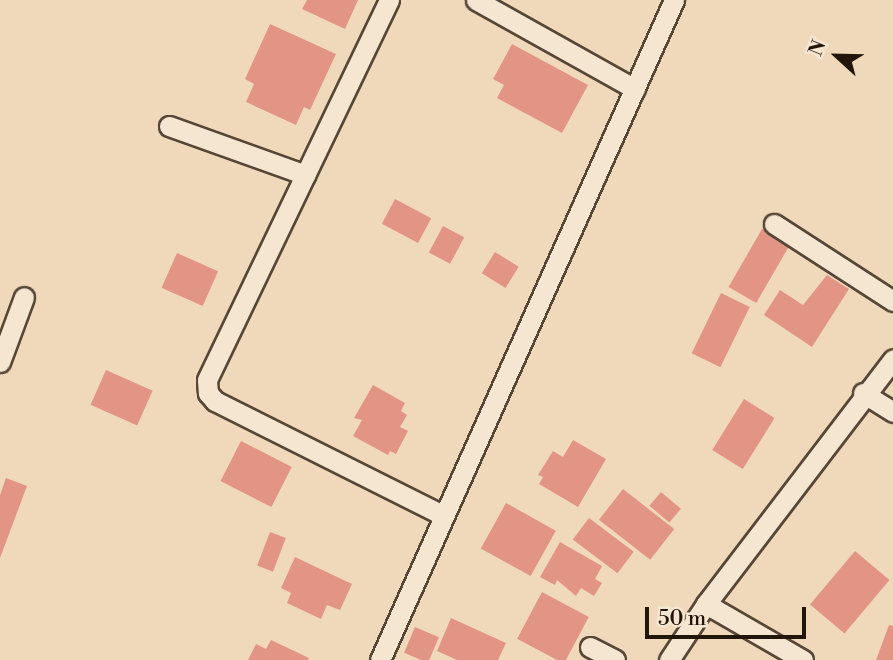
<!DOCTYPE html>
<style>
body{margin:0}
#map{position:relative;width:893px;height:660px;overflow:hidden;background:#f0d9ba;font-family:"Libre Bodoni",serif}
div>[style]{position:absolute}
.building>*{inset:0;background:#e29584;transform-origin:0 0}
.roads{filter:drop-shadow(2px 0 #564636) drop-shadow(-2px 0 #564636) drop-shadow(0 2px #564636) drop-shadow(0 -2px #564636)}
.street>*{height:19px;margin:-9.5px;padding:0 9.5px;transform-origin:9.5px;border-radius:9.5px;background:#f5e6d2}
span{translate:-50% -50%;white-space:nowrap;text-align:center;line-height:1.15;-webkit-text-stroke:5px #f5e6d2;paint-order:stroke}
.north{position:absolute;left:802px;top:21px;width:70px;height:70px;-webkit-text-stroke:5px #f5e6d2;paint-order:stroke;rotate:292deg;font-size:19px;font-weight:700;line-height:28px;text-align:center;color:#22150a}
.north::after{content:'';display:block;margin:auto;width:24px;height:32px;background:#22150a;clip-path:polygon(50% 0,100% 100%,50% 72%,0 100%)}
.scale{position:absolute;left:645px;top:607px;width:161px;height:32px;box-sizing:border-box;border:4px solid #22150a;border-top:0;padding-left:9px;font-size:21px;line-height:24px;white-space:nowrap;color:#22150a;-webkit-text-stroke:5px #f5e6d2;paint-order:stroke}
</style>
<div id="map">
<div class="building">
<i style="clip-path:polygon(307px 0,358px 0,345px 29px,302px 9px)"></i>
<i style="clip-path:polygon(270px 24px,336px 54px,310px 110px,304px 107px,296px 125px,246px 102px,254px 84px,245px 79px)"></i>
<i style="clip-path:polygon(512px 44px,588px 85px,562px 133px,497px 98px,504px 85px,493px 79px)"></i>
<i style="left:395px;top:199px;width:41px;height:28px;rotate:28deg"></i>
<i style="left:443px;top:226px;width:24px;height:30px;rotate:28deg"></i>
<i style="left:762px;top:229px;width:32px;height:67px;rotate:30deg"></i>
<i style="left:495px;top:252px;width:28px;height:25px;rotate:32deg"></i>
<i style="left:177px;top:253px;width:45px;height:38px;rotate:24deg"></i>
<i style="clip-path:polygon(827px 275px,849px 289px,812px 347px,764px 315px,780px 290px,803px 305px)"></i>
<i style="left:721px;top:293px;width:32px;height:67px;rotate:26deg"></i>
<i style="left:106px;top:370px;width:51px;height:38px;rotate:24deg"></i>
<i style="clip-path:polygon(373px 385px,405px 403px,401px 411px,407px 415px,400px 427px,408px 431px,396px 454px,390px 451px,388px 455px,353px 436px,362px 420px,354px 418px)"></i>
<i style="left:744px;top:399px;width:36px;height:60px;rotate:32deg"></i>
<i style="clip-path:polygon(573px 440px,606px 459px,578px 507px,539px 484px,543px 477px,538px 475px,553px 451px,563px 457px)"></i>
<i style="left:241px;top:441px;width:57px;height:45px;rotate:27deg"></i>
<i style="clip-path:polygon(6px 478px,27px 486px,0 558px,0 495px)"></i>
<i style="left:623px;top:489px;width:65px;height:39px;rotate:38deg"></i>
<i style="left:661px;top:492px;width:26px;height:18px;rotate:40deg"></i>
<i style="left:506px;top:503px;width:57px;height:52px;rotate:29deg"></i>
<i style="left:589px;top:518px;width:56px;height:27px;rotate:37deg"></i>
<i style="left:270px;top:532px;width:17px;height:36px;rotate:21deg"></i>
<i style="clip-path:polygon(560px 542px,602px 566px,595px 579px,602px 583px,594px 596px,581px 588px,576px 596px,557px 580px,555px 585px,540px 577px)"></i>
<i style="left:855px;top:551px;width:45px;height:70px;rotate:40deg"></i>
<i style="clip-path:polygon(295px 557px,352px 584px,340px 610px,327px 605px,321px 619px,287px 603px,291px 593px,281px 588px)"></i>
<i style="left:542px;top:592px;width:53px;height:53px;rotate:28deg"></i>
<i style="clip-path:polygon(451px 618px,506px 643px,498px 660px,457px 660px,437px 651px)"></i>
<i style="clip-path:polygon(889px 625px,893px 626px,893px 660px,876px 660px)"></i>
<i style="left:415px;top:627px;width:26px;height:28px;rotate:23deg"></i>
<i style="clip-path:polygon(271px 640px,309px 658px,308px 660px,248px 660px,256px 644px,266px 649px)"></i>
</div>
<div class="roads">
<div class="street">
<i style="left:389px;top:0;width:421px;rotate:115.6deg"></i>
<i style="left:207px;top:380px;width:13px;rotate:86deg"></i>
<i style="left:208px;top:393px;width:11px;rotate:49deg"></i>
<i style="left:215px;top:401px;width:255px;rotate:26.6deg"></i>
<i style="left:476px;top:0;width:182px;rotate:29.2deg"></i>
<i style="left:169px;top:126px;width:145px;rotate:19.7deg"></i>
<i style="left:774px;top:224px;width:142px;rotate:32.9deg"></i>
<i style="left:0;top:362px;width:69px;rotate:-69.7deg"></i>
<i style="left:863px;top:393px;width:36px;rotate:32deg"></i>
<i style="left:706px;top:604px;width:112px;rotate:30deg"></i>
<i style="left:590px;top:647px;width:28px;rotate:27deg"></i>
<i style="left:380px;top:660px;width:723px;rotate:-65.99deg"></i>
<i style="left:669px;top:660px;width:67px;rotate:-56.5deg"></i>
<i style="left:706px;top:604px;width:308px;rotate:-52.6deg"></i>
</div>
</div>
<div class="north">N</div>
<div class="scale">50 m</div>
</div>
